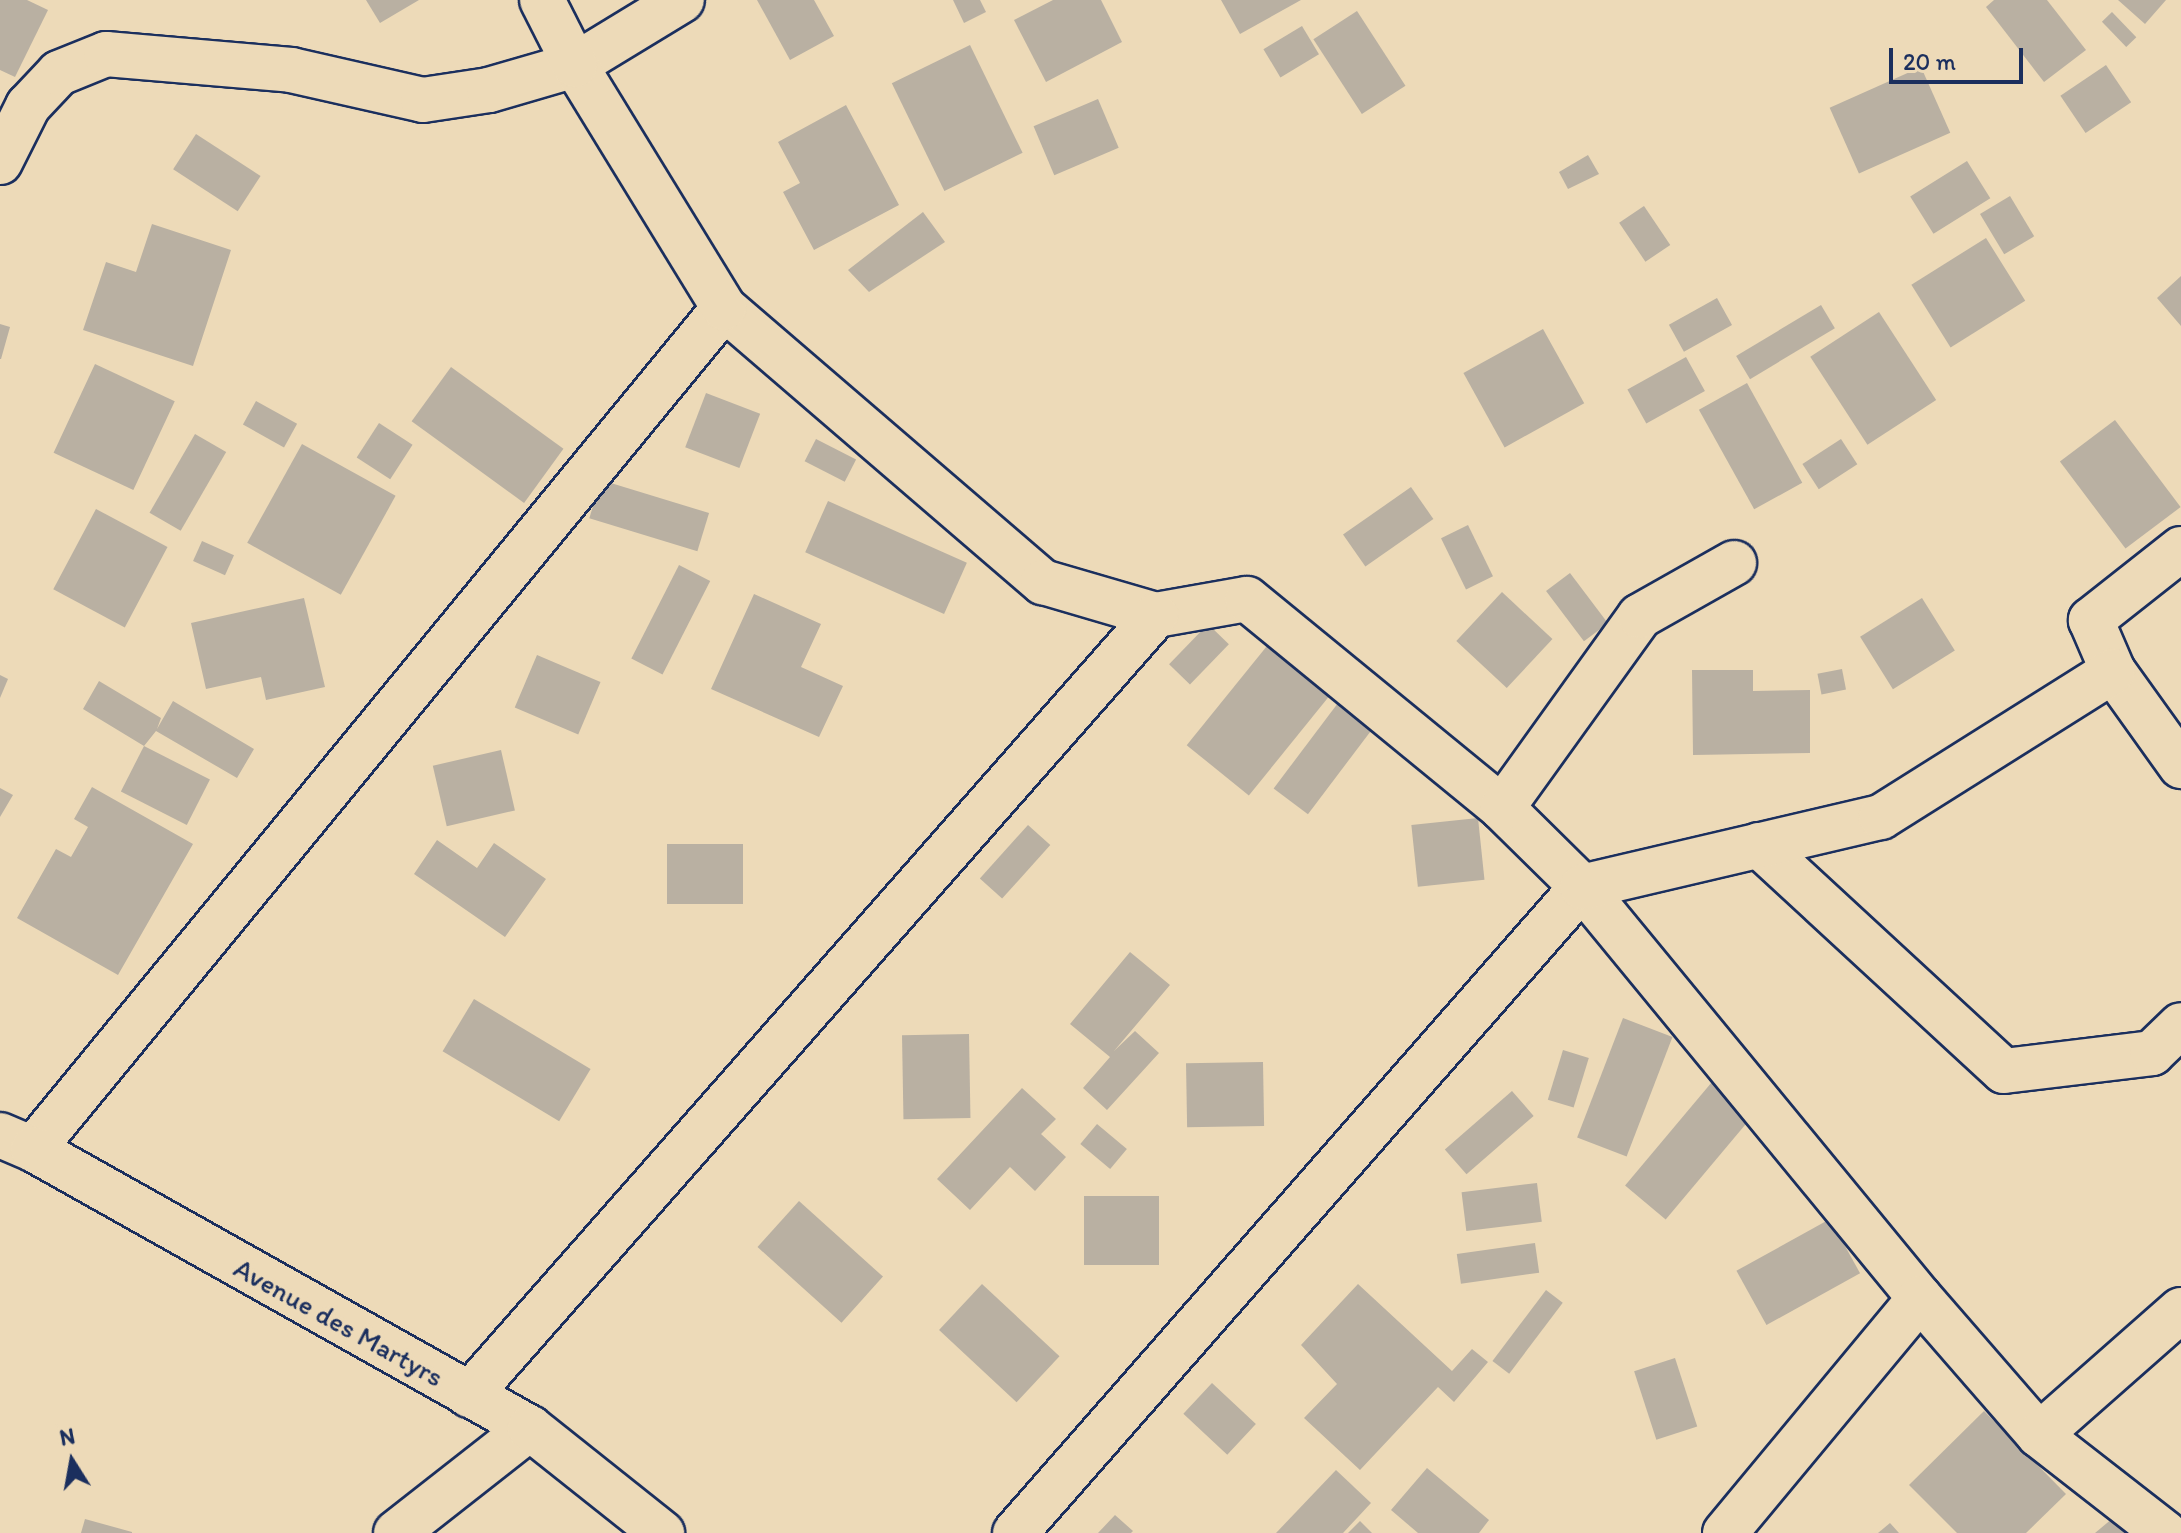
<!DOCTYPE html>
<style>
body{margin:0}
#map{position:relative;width:2181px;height:1533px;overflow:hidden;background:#eddab8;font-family:Itim,sans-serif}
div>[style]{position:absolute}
.building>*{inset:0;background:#b9b0a2;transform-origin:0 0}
.roads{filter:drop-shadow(2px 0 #1b2f5e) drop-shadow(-2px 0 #1b2f5e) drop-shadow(0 2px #1b2f5e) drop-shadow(0 -2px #1b2f5e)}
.minor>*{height:44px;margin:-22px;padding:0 22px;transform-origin:22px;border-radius:22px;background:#eddab8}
.major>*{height:44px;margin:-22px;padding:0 22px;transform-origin:22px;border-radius:22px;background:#eddab8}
span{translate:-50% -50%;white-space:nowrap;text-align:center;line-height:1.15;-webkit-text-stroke:7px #eddab8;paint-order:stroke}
.street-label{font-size:28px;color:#1b2f5e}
.north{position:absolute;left:32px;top:1421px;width:80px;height:80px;-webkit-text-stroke:6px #eddab8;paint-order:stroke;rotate:349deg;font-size:22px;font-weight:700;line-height:32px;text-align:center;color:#1b2f5e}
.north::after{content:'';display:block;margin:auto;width:28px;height:36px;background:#1b2f5e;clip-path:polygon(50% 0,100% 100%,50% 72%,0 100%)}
.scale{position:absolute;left:1889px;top:48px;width:134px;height:36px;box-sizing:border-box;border:4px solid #1b2f5e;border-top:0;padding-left:10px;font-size:24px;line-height:28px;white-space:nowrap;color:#1b2f5e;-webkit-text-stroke:6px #eddab8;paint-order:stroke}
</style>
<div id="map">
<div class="building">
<i style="clip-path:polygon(0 0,27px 0,48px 10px,15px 77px,0 70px)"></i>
<i style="clip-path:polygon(366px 0,419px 0,380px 23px)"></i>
<i style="clip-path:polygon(757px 0,814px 0,834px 36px,790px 60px)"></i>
<i style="clip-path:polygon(953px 0,980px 0,986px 12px,964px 23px)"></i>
<i style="clip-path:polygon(1053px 0,1101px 0,1122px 42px,1046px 82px,1014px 20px)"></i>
<i style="clip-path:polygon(1221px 0,1301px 0,1240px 34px)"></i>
<i style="clip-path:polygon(1994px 0,2047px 0,2086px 50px,2044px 82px,1986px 7px)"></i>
<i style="clip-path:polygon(2118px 0,2166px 0,2145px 24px)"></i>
<i style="left:1357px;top:11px;width:89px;height:52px;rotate:57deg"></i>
<i style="left:2112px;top:12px;width:35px;height:14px;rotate:46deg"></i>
<i style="left:1302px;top:26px;width:33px;height:45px;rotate:59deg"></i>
<i style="left:970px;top:45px;width:120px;height:87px;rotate:64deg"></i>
<i style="left:2106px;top:65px;width:45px;height:55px;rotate:56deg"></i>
<i style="left:1921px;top:67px;width:72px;height:100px;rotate:66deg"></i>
<i style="left:1098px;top:99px;width:53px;height:70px;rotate:67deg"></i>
<i style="clip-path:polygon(846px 105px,899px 205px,814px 250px,783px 192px,800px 183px,778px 142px)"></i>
<i style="left:196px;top:134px;width:77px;height:42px;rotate:33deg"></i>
<i style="clip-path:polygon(1588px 155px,1599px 174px,1568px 189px,1559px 172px)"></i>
<i style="left:1967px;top:161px;width:44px;height:67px;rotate:58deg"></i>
<i style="left:2010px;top:196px;width:47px;height:35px;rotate:59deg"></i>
<i style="left:1644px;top:206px;width:47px;height:30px;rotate:56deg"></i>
<i style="clip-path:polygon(923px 212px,945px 242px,869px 292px,848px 270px)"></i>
<i style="clip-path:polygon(152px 224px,231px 250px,193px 366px,83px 330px,106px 262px,136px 272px)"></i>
<i style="left:1986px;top:238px;width:74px;height:88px;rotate:58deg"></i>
<i style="clip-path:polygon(2181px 276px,2181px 326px,2157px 298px)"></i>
<i style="left:1717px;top:298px;width:31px;height:55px;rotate:61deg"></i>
<i style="left:1821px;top:305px;width:27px;height:99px;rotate:59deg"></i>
<i style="left:1879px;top:312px;width:105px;height:82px;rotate:57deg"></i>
<i style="clip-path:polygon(0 324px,10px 327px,1px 359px,0 359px)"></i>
<i style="left:1543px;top:329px;width:85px;height:91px;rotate:61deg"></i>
<i style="left:1686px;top:357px;width:39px;height:67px;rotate:61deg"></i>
<i style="left:95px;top:364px;width:88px;height:98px;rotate:25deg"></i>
<i style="left:451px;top:367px;width:139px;height:67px;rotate:36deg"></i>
<i style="left:1747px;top:383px;width:114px;height:55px;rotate:61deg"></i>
<i style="left:706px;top:393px;width:58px;height:58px;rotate:21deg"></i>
<i style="left:256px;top:401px;width:47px;height:27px;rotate:29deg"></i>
<i style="left:2115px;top:420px;width:109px;height:69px;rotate:53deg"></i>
<i style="left:379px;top:423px;width:40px;height:41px;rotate:33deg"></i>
<i style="left:195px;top:434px;width:36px;height:91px;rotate:30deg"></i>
<i style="left:816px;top:439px;width:45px;height:25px;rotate:27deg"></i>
<i style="left:1841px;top:439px;width:30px;height:46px;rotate:57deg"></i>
<i style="left:302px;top:444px;width:107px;height:113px;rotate:29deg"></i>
<i style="left:601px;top:480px;width:113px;height:40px;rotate:17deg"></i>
<i style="left:1411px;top:487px;width:39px;height:83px;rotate:55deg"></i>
<i style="left:828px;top:501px;width:152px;height:56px;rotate:24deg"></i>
<i style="left:96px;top:509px;width:81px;height:91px;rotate:28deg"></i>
<i style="left:1468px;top:525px;width:57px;height:30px;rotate:64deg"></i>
<i style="left:202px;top:541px;width:35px;height:22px;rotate:24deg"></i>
<i style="left:679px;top:565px;width:35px;height:105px;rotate:27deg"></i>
<i style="left:1570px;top:573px;width:63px;height:30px;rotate:53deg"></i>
<i style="left:1502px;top:592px;width:69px;height:67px;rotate:43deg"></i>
<i style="clip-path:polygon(754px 594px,821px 624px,801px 667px,843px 686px,819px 737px,711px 689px)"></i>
<i style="clip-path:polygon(304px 598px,325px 687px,266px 700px,261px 677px,206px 689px,191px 623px)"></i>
<i style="left:1922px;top:598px;width:62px;height:73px;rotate:58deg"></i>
<i style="left:1208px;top:624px;width:29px;height:56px;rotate:44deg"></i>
<i style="left:1271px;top:641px;width:80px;height:134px;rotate:39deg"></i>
<i style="left:537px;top:655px;width:69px;height:57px;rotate:23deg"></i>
<i style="left:1842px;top:669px;width:21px;height:25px;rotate:79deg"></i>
<i style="clip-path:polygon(1692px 670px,1753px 670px,1753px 691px,1810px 690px,1810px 753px,1693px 755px)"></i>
<i style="clip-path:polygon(0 675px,8px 679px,0 698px)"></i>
<i style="clip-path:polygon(99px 681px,161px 718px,157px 729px,173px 701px,254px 749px,237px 778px,156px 731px,144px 746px,83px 709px)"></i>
<i style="left:1338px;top:703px;width:43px;height:107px;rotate:37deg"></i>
<i style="left:144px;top:746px;width:74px;height:51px;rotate:27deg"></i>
<i style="left:501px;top:750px;width:62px;height:70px;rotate:77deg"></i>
<i style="clip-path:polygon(92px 787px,193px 844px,118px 975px,17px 918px,56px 849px,71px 857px,88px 827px,74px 819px)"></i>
<i style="clip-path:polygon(0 788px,13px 795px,0 817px)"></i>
<i style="left:1478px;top:818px;width:62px;height:67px;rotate:84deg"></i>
<i style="left:1028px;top:825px;width:30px;height:72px;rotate:42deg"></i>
<i style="clip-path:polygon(437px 840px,477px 868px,494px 843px,546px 879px,505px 937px,414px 874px)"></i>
<i style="left:667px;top:844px;width:76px;height:60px"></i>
<i style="clip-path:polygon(1130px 952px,1170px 985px,1114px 1051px,1135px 1031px,1159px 1053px,1107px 1110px,1083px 1088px,1110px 1057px,1070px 1024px)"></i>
<i style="left:474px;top:999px;width:136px;height:61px;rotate:31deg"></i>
<i style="left:1623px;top:1018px;width:53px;height:128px;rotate:21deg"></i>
<i style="left:969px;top:1034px;width:84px;height:67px;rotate:89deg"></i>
<i style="left:1563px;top:1050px;width:27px;height:52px;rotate:17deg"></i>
<i style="left:1263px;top:1062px;width:64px;height:77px;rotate:89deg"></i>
<i style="left:1717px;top:1076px;width:53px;height:143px;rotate:40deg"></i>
<i style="clip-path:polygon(1022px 1088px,1056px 1119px,1041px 1134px,1066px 1157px,1035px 1191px,1010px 1167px,970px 1210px,937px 1179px)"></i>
<i style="left:1512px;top:1091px;width:33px;height:89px;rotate:49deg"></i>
<i style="left:1097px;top:1124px;width:39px;height:26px;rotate:40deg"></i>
<i style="left:1537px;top:1183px;width:39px;height:76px;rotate:83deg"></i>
<i style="left:1084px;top:1196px;width:75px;height:69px"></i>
<i style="left:799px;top:1201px;width:113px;height:62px;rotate:42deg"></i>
<i style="left:1830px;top:1219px;width:62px;height:107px;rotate:61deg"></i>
<i style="left:1535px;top:1243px;width:30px;height:79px;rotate:82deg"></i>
<i style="left:982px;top:1284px;width:106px;height:63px;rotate:43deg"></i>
<i style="clip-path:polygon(1358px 1284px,1452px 1371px,1472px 1349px,1488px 1362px,1454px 1402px,1438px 1387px,1360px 1470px,1304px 1418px,1337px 1384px,1301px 1345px)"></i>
<i style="left:1546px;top:1290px;width:21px;height:89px;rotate:37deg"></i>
<i style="left:1675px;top:1358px;width:72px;height:43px;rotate:72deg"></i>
<i style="left:1212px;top:1383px;width:60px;height:42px;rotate:43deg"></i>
<i style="clip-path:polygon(1984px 1411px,2066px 1494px,2026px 1533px,1957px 1533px,1909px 1485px)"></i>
<i style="clip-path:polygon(1427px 1468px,1489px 1520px,1479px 1533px,1418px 1533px,1391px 1510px)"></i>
<i style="clip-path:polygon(1336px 1470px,1371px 1503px,1343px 1533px,1276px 1533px)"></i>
<i style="clip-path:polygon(1115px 1515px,1133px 1531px,1131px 1533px,1098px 1533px)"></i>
<i style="clip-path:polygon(2113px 1518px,2125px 1533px,2095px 1533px)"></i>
<i style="clip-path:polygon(85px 1519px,132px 1532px,132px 1533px,81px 1533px)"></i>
<i style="clip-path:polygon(1360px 1521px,1372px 1533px,1348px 1533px)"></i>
<i style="clip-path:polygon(1890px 1523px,1899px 1533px,1878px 1533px)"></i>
</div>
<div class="roads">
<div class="minor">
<i style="left:0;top:162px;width:63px;rotate:-63.4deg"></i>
<i style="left:28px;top:106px;width:45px;rotate:-46.8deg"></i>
<i style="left:59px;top:73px;width:51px;rotate:-22deg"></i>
<i style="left:106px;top:54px;width:186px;rotate:4.9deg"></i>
<i style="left:291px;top:70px;width:135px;rotate:12.8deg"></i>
<i style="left:423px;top:100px;width:67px;rotate:-8.6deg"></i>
<i style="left:489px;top:90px;width:90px;rotate:-16.2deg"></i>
<i style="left:575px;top:65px;width:125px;rotate:-31.3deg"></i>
<i style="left:724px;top:308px;width:421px;rotate:40.7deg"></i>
<i style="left:1043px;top:582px;width:118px;rotate:16.3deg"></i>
<i style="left:1156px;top:615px;width:92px;rotate:-10deg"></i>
<i style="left:1247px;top:599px;width:330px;rotate:39.3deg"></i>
<i style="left:1502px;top:808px;width:112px;rotate:44.6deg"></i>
<i style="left:1582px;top:887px;width:532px;rotate:50.57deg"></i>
<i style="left:1920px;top:1298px;width:181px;rotate:49deg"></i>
<i style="left:2039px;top:1435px;width:160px;rotate:37.9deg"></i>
<i style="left:2181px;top:549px;width:115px;rotate:141.7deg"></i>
<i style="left:2091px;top:620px;width:56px;rotate:66.7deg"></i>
<i style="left:2113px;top:671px;width:117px;rotate:54.4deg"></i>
<i style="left:1502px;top:808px;width:236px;rotate:-54.3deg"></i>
<i style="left:1640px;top:616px;width:108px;rotate:-29.4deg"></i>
<i style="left:1759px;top:845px;width:333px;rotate:42.7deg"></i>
<i style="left:2004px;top:1071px;width:149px;rotate:-6.9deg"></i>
<i style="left:2152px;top:1053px;width:40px;rotate:-44deg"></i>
<i style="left:33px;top:1149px;width:1088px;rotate:-50.59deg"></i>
<i style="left:724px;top:308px;width:285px;rotate:-121.5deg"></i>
<i style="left:575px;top:65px;width:73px;rotate:-116.9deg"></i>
<i style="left:469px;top:1395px;width:1039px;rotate:-48.63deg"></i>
<i style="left:2039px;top:1435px;width:189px;rotate:-41.4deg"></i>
<i style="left:396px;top:1533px;width:170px;rotate:-38.1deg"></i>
<i style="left:1015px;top:1533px;width:860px;rotate:-48.73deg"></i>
<i style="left:1582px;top:887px;width:307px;rotate:-13.2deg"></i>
<i style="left:1881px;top:817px;width:274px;rotate:-32.2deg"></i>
<i style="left:1725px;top:1533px;width:305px;rotate:-50.3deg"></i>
</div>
<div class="major">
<i style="left:0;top:1135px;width:36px;rotate:23deg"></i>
<i style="left:33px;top:1149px;width:570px;rotate:29.31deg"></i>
<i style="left:530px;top:1428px;width:169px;rotate:38.5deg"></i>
</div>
</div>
<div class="street-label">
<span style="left:339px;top:1322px;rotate:29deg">Avenue des Martyrs</span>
</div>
<div class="north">N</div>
<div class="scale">20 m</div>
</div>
